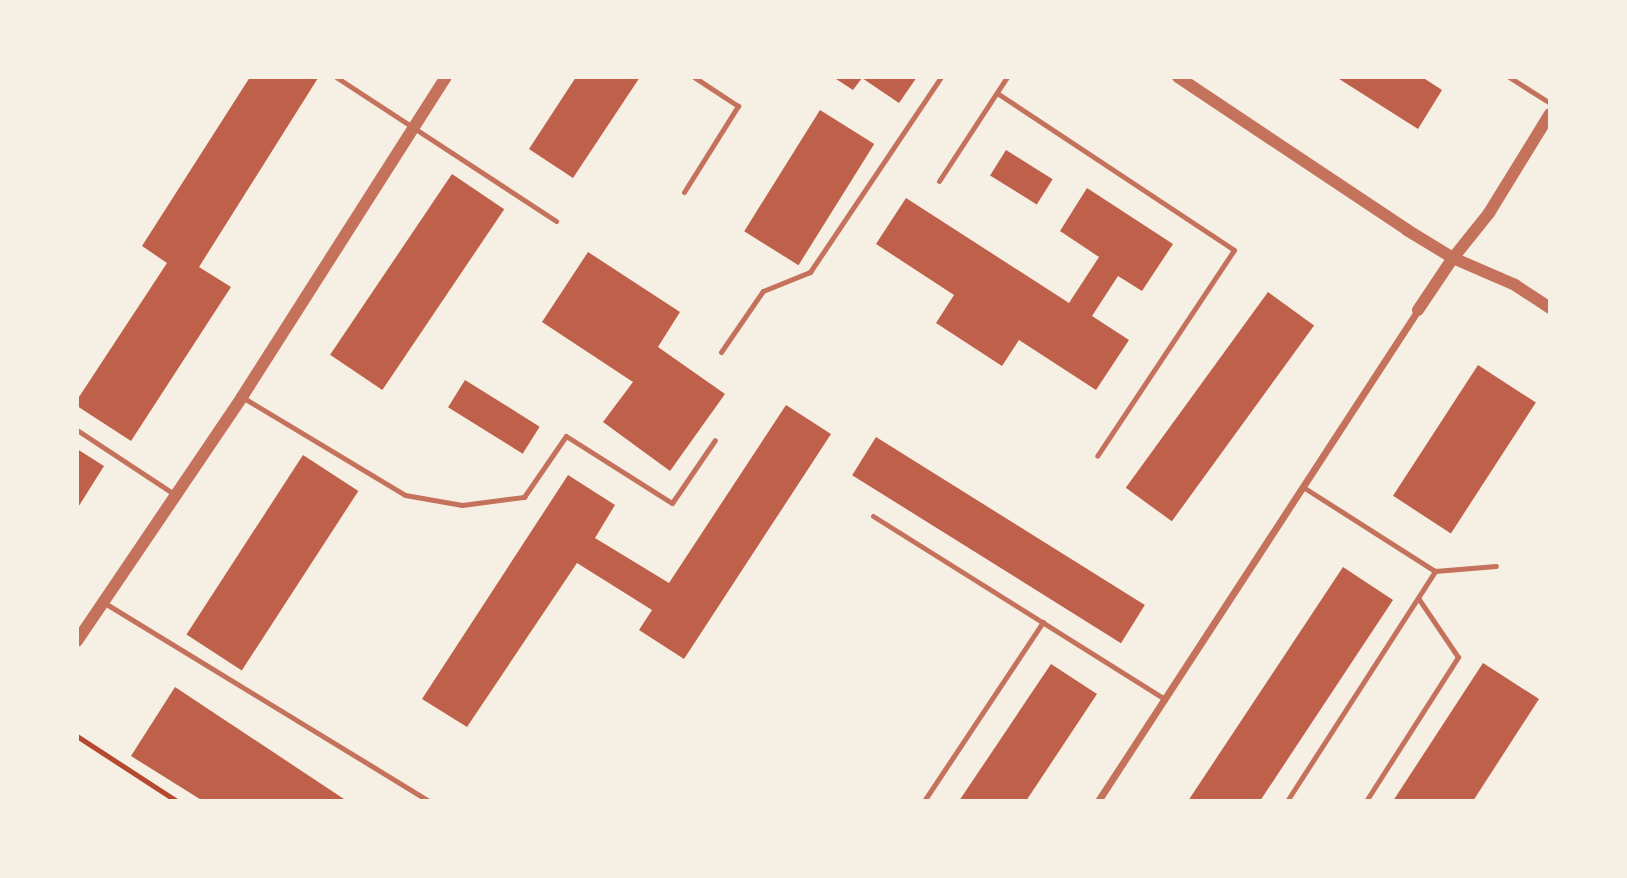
<!DOCTYPE html>
<style>
body{margin:0}
#map{position:relative;width:1627px;height:878px;overflow:hidden;background:#f6efe4;font-family:"Fira Sans Condensed",sans-serif}
div>[style]{position:absolute}
.building>*{inset:0;background:#bf614a;transform-origin:0 0}
.path>*{height:4.5px;margin:-2.25px;padding:0 2.25px;transform-origin:2.25px;border-radius:2.25px;background:#b5482f}
.service>*{height:5px;margin:-2.5px;padding:0 2.5px;transform-origin:2.5px;border-radius:2.5px;background:#c5725c}
.minor>*{height:7px;margin:-3.5px;padding:0 3.5px;transform-origin:3.5px;border-radius:3.5px;background:#c5725c}
.tertiary>*{height:12px;margin:-6px;padding:0 6px;transform-origin:6px;border-radius:6px;background:#c5725c}
span{translate:-50% -50%;white-space:nowrap;text-align:center;line-height:1.15;-webkit-text-stroke:7px #f6efe4;paint-order:stroke}
.frame{position:absolute;inset:0;border:79px solid #f6efe4;pointer-events:none}
</style>
<div id="map">
<div class="building">
<i style="clip-path:polygon(250px 77px,318px 78px,199px 267px,231px 287px,131px 441px,77px 406px,77px 400px,167px 263px,142px 246px)"></i>
<i style="clip-path:polygon(576px 77px,640px 77px,573px 178px,529px 149px)"></i>
<i style="clip-path:polygon(833px 77px,917px 77px,899px 103px,862px 78px,853px 90px)"></i>
<i style="clip-path:polygon(1336px 77px,1422px 77px,1442px 90px,1418px 129px)"></i>
<i style="left:820px;top:110px;width:64px;height:143px;rotate:32deg"></i>
<i style="left:1006px;top:150px;width:55px;height:30px;rotate:32deg"></i>
<i style="left:452px;top:174px;width:63px;height:218px;rotate:34deg"></i>
<i style="clip-path:polygon(1087px 188px,1173px 244px,1142px 291px,1118px 276px,1092px 316px,1129px 340px,1096px 390px,1019px 340px,1002px 366px,936px 323px,954px 295px,876px 244px,906px 198px,1069px 303px,1099px 257px,1060px 231px)"></i>
<i style="clip-path:polygon(588px 252px,680px 312px,658px 347px,725px 394px,670px 471px,603px 422px,633px 382px,542px 322px)"></i>
<i style="left:1268px;top:292px;width:57px;height:242px;rotate:36deg"></i>
<i style="left:1478px;top:365px;width:69px;height:156px;rotate:33deg"></i>
<i style="left:465px;top:380px;width:88px;height:32px;rotate:32deg"></i>
<i style="clip-path:polygon(786px 405px,831px 434px,684px 659px,639px 630px,652px 610px,577px 563px,467px 727px,422px 699px,568px 475px,615px 505px,595px 538px,669px 583px)"></i>
<i style="left:876px;top:437px;width:317px;height:45px;rotate:32deg"></i>
<i style="clip-path:polygon(77px 449px,104px 466px,77px 509px)"></i>
<i style="left:303px;top:455px;width:66px;height:214px;rotate:33deg"></i>
<i style="clip-path:polygon(1343px 567px,1393px 600px,1260px 801px,1188px 801px)"></i>
<i style="clip-path:polygon(1483px 663px,1539px 699px,1473px 801px,1393px 801px)"></i>
<i style="clip-path:polygon(1051px 664px,1097px 694px,1026px 801px,959px 801px)"></i>
<i style="clip-path:polygon(175px 687px,347px 801px,203px 801px,131px 756px)"></i>
</div>
<div class="path">
<i style="left:77px;top:736px;width:119px;rotate:33deg"></i>
</div>
<div class="service">
<i style="left:336px;top:77px;width:263px;rotate:33.2deg"></i>
<i style="left:1509px;top:77px;width:49px;rotate:32.4deg"></i>
<i style="left:997px;top:93px;width:284px;rotate:33.5deg"></i>
<i style="left:1234px;top:250px;width:247px;rotate:123.6deg"></i>
<i style="left:939px;top:181px;width:124px;rotate:-56.8deg"></i>
<i style="left:684px;top:192px;width:102px;rotate:-57.9deg"></i>
<i style="left:738px;top:106px;width:53px;rotate:-146.6deg"></i>
<i style="left:721px;top:352px;width:74px;rotate:-55.5deg"></i>
<i style="left:763px;top:291px;width:51px;rotate:-22deg"></i>
<i style="left:810px;top:272px;width:235px;rotate:-56.1deg"></i>
<i style="left:242px;top:397px;width:190px;rotate:31deg"></i>
<i style="left:405px;top:495px;width:58px;rotate:10deg"></i>
<i style="left:462px;top:505px;width:63px;rotate:-7.4deg"></i>
<i style="left:524px;top:497px;width:74px;rotate:-55.5deg"></i>
<i style="left:566px;top:436px;width:125px;rotate:32.3deg"></i>
<i style="left:672px;top:503px;width:76px;rotate:-55.7deg"></i>
<i style="left:77px;top:430px;width:116px;rotate:33.4deg"></i>
<i style="left:1303px;top:487px;width:156px;rotate:32.5deg"></i>
<i style="left:1435px;top:571px;width:61px;rotate:-4.7deg"></i>
<i style="left:873px;top:516px;width:345px;rotate:32.1deg"></i>
<i style="left:103px;top:602px;width:382px;rotate:31.4deg"></i>
<i style="left:924px;top:801px;width:215px;rotate:-56.4deg"></i>
<i style="left:1287px;top:801px;width:274px;rotate:-57.2deg"></i>
<i style="left:1366px;top:801px;width:171px;rotate:-57.4deg"></i>
<i style="left:1458px;top:657px;width:71px;rotate:-124.1deg"></i>
</div>
<div class="minor">
<i style="left:1098px;top:801px;width:586px;rotate:-56.91deg"></i>
</div>
<div class="tertiary">
<i style="left:1178px;top:77px;width:275px;rotate:33.7deg"></i>
<i style="left:1407px;top:230px;width:54px;rotate:31.3deg"></i>
<i style="left:1453px;top:258px;width:68px;rotate:23.5deg"></i>
<i style="left:1515px;top:285px;width:42px;rotate:33.3deg"></i>
<i style="left:1418px;top:310px;width:63px;rotate:-56.1deg"></i>
<i style="left:1453px;top:258px;width:58px;rotate:-51.3deg"></i>
<i style="left:1489px;top:213px;width:116px;rotate:-58.4deg"></i>
<i style="left:77px;top:641px;width:295px;rotate:-55.9deg"></i>
<i style="left:242px;top:397px;width:379px;rotate:-57.5deg"></i>
</div>
<div class="frame"></div>
</div>
